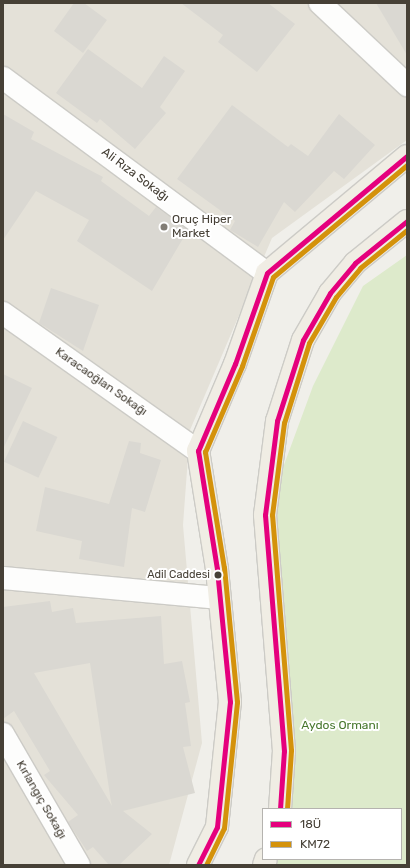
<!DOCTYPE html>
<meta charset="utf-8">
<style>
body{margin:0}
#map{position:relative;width:410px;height:868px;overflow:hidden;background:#f0efea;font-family:Rubik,sans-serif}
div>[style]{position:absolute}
.residential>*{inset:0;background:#e4e1d8}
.green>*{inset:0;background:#ddeacb}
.building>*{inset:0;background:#dad8d2;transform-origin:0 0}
.roads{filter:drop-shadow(1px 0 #cccbc6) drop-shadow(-1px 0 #cccbc6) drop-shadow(0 1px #cccbc6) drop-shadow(0 -1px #cccbc6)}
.minor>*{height:22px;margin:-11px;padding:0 11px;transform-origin:11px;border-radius:11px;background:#fdfdfc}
.major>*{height:22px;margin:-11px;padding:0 11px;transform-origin:11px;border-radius:11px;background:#f0ede4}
.bus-1>*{height:5px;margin:-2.5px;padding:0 2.5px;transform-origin:2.5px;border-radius:2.5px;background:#e5007d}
.bus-2>*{height:5px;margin:-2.5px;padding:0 2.5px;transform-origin:2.5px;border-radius:2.5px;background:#d4920b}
.dots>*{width:11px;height:11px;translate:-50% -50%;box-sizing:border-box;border:2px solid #fff;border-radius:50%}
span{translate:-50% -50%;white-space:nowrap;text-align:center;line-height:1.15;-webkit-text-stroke:4px #fff;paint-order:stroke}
.bus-label{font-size:11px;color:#464036}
.right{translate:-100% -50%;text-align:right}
.street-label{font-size:12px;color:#464036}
.poi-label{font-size:12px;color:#464036}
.left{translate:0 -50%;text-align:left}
.park-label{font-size:12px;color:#46762c}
.frame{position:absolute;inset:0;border:4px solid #464036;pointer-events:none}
.legend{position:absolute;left:262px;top:808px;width:140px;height:52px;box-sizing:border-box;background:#fff;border:1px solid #b5b3af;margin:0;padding:5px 7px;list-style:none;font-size:12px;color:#464036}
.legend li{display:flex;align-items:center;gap:8px;height:20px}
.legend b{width:20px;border:1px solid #b5b3af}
</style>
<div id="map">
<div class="residential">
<i style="clip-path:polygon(3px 3px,407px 3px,407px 140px,272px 238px,190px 430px,183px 525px,202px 743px,169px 865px,3px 865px)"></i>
</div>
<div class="green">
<i style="clip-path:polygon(407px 255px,407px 865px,275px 865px,277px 859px,401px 859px,401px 809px,276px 809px,274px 492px,313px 386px,363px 286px)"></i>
</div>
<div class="building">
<i style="clip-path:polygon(74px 3px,84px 3px,107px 20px,83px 53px,54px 31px)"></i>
<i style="clip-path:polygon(181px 3px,268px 3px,295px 24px,257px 72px,218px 42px,223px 35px)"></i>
<i style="clip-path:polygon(376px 3px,407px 3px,407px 55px)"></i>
<i style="clip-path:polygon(88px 49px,142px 88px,164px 56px,185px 71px,160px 107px,166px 113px,135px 149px,100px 119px,97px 123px,56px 93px)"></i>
<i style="clip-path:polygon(232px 105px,288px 147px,291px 144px,308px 156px,339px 114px,375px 145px,344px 179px,334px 171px,295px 212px,284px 202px,258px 247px,230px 230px,235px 221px,177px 179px)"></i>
<i style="clip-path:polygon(3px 114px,34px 132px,31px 139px,103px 177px,101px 181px,149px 216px,156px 207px,188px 230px,152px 291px,77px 241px,89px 220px,36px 191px,3px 240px)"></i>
<i style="clip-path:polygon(51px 288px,99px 305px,83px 351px,39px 323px)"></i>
<i style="clip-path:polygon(3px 374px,32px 388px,3px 449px)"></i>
<i style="left:23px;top:421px;width:38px;height:45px;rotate:25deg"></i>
<i style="clip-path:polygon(129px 441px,141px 443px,140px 453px,161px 460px,145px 512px,132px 508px,124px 567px,79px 559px,82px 541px,36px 531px,45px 487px,109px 504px)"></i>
<i style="clip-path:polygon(evenodd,50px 601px,52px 612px,73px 608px,76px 623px,161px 616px,164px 664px,182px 661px,190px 702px,185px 703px,191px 746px,183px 747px,195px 793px,123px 811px,152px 834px,119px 865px,109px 865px,93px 847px,87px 851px,68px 822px,78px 815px,44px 775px,50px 771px,14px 711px,3px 719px,3px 607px,50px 601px,90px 663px,111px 802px,112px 806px,34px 673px,90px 663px)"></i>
</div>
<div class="roads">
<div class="minor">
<i style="left:320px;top:3px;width:120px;rotate:43.3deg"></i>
<i style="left:3px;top:78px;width:328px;rotate:36.5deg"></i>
<i style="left:3px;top:313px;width:239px;rotate:35.3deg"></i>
<i style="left:3px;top:578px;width:215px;rotate:5.3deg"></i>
<i style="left:3px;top:734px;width:151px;rotate:59.9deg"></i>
</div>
<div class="major">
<i style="left:280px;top:809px;width:58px;rotate:-86.1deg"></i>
<i style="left:284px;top:751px;width:237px;rotate:-94.6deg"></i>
<i style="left:265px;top:515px;width:95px;rotate:-82.7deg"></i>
<i style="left:277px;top:421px;width:85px;rotate:-72.2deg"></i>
<i style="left:303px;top:340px;width:54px;rotate:-60.1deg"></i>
<i style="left:330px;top:293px;width:39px;rotate:-50deg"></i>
<i style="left:355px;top:263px;width:67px;rotate:-38.9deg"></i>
<i style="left:198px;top:865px;width:42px;rotate:-63.4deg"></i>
<i style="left:217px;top:827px;width:126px;rotate:-84.1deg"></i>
<i style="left:230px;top:702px;width:134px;rotate:-95.6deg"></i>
<i style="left:217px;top:569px;width:120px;rotate:-99.1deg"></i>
<i style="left:198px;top:451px;width:95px;rotate:-67deg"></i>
<i style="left:235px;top:364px;width:96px;rotate:-70.6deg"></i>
<i style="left:267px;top:273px;width:182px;rotate:-39.9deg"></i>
<i style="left:264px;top:865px;width:6px;rotate:-72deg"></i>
</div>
</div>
<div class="bus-1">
<i style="left:280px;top:809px;width:58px;rotate:-86.1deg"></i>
<i style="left:284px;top:751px;width:237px;rotate:-94.6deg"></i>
<i style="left:265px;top:515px;width:95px;rotate:-82.7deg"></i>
<i style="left:277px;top:421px;width:85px;rotate:-72.2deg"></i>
<i style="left:303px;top:340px;width:54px;rotate:-60.1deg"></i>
<i style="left:330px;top:293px;width:39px;rotate:-50deg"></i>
<i style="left:355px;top:263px;width:67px;rotate:-38.9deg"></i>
<i style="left:198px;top:865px;width:42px;rotate:-63.4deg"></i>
<i style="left:217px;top:827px;width:126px;rotate:-84.1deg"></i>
<i style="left:230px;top:702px;width:134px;rotate:-95.6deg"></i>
<i style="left:217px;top:569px;width:120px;rotate:-99.1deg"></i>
<i style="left:198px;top:451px;width:95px;rotate:-67deg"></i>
<i style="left:235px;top:364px;width:96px;rotate:-70.6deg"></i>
<i style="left:267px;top:273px;width:182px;rotate:-39.9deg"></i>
</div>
<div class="bus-2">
<i style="left:287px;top:809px;width:59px;rotate:-86.1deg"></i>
<i style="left:291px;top:750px;width:236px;rotate:-94.6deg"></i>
<i style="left:272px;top:515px;width:93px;rotate:-82.6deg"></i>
<i style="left:284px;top:423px;width:84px;rotate:-72.6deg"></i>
<i style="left:309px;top:343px;width:53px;rotate:-59.6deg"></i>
<i style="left:336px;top:297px;width:38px;rotate:-50deg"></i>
<i style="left:360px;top:268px;width:60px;rotate:-39deg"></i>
<i style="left:206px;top:865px;width:41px;rotate:-64.1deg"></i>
<i style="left:224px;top:828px;width:127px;rotate:-84.1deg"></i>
<i style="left:237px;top:702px;width:135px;rotate:-95.5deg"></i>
<i style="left:224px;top:568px;width:118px;rotate:-99.3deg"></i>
<i style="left:205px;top:452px;width:94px;rotate:-66.7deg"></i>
<i style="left:242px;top:366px;width:94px;rotate:-70.8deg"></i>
<i style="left:273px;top:277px;width:175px;rotate:-39.9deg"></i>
</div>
<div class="dots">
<i style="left:164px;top:227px;background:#827d75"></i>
<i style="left:218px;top:575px;background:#464036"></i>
</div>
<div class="bus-label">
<span class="right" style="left:210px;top:575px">Adil Caddesi</span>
</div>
<div class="street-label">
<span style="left:135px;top:175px;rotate:37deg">Ali Rıza Sokağı</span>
<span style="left:101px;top:382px;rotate:35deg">Karacaoğlan Sokağı</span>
<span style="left:41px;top:800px;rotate:60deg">Kırlangıç Sokağı</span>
</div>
<div class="poi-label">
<span class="left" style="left:172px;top:227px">Oruç Hiper<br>Market</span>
</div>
<div class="park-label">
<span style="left:340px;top:726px">Aydos Ormanı</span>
</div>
<div class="frame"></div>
<ul class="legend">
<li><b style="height:5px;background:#e5007d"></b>18Ü</li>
<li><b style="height:5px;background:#d4920b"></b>KM72</li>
</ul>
</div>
